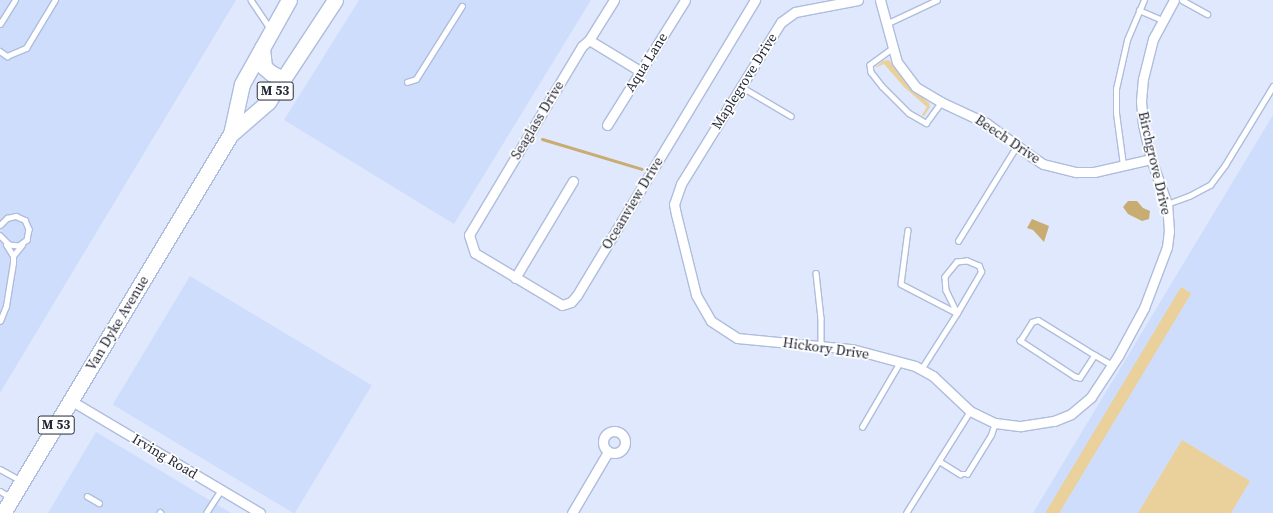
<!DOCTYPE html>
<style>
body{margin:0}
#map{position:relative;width:1273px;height:513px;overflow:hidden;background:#dfe8fc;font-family:"Source Serif 4",serif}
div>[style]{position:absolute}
.built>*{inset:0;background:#cfddfd;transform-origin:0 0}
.green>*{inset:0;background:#ead19b;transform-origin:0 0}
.water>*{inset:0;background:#c8ac71}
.stream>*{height:3px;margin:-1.5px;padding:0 1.5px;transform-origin:1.5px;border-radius:1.5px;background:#c8ac71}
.roads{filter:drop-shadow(1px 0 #aebddd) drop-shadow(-1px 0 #aebddd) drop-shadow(0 1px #aebddd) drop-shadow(0 -1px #aebddd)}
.lane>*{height:4.5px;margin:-2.25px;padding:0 2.25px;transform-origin:2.25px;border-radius:2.25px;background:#fff}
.street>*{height:9px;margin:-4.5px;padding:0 4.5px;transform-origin:4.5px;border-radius:4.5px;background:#fff}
.street>.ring{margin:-4.5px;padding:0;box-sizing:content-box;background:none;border:9px solid #fff;border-radius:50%}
.primary>*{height:15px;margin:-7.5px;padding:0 7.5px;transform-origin:7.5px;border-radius:7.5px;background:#fff}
span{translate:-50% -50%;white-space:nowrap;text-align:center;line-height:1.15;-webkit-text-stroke:3.5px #fff;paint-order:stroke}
.shield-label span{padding:1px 3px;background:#fff;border:1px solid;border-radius:3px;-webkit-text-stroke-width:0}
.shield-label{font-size:13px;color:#242936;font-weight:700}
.street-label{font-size:14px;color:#242936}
</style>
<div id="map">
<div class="built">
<i style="clip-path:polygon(0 0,236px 0,0 393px)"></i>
<i style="clip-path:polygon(359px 0,591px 0,454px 224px,284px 120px)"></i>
<i style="clip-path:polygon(1273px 115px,1273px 513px,1033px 513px)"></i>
<i style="left:190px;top:276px;width:212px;height:150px;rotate:31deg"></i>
<i style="clip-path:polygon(96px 432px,231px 513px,48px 513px)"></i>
</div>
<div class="green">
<i style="clip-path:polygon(889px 60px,907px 84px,929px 103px,930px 107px,924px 116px,922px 115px,927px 107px,904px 87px,884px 64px,875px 68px,883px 61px)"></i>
<i style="left:1181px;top:287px;width:12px;height:264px;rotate:31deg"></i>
<i style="clip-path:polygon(1182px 440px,1250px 481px,1231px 513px,1138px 513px)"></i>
</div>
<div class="water">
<i style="clip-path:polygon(1128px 201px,1137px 201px,1143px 208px,1150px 211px,1149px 219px,1142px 221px,1128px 214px,1123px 207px)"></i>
<i style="clip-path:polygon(1032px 219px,1049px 226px,1044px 242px,1033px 230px,1027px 228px)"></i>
</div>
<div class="stream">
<i style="left:542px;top:139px;width:104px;rotate:16.7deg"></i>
</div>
<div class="roads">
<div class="lane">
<i style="left:251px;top:0;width:34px;rotate:56deg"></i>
<i style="left:1182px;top:0;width:29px;rotate:29deg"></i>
<i style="left:1139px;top:10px;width:25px;rotate:23deg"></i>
<i style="left:0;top:24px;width:28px;rotate:-58deg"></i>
<i style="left:886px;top:24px;width:56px;rotate:-25.2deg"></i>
<i style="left:892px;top:49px;width:27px;rotate:144deg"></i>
<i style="left:870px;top:65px;width:7px;rotate:82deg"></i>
<i style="left:871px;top:72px;width:18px;rotate:52deg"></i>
<i style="left:882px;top:86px;width:38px;rotate:45deg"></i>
<i style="left:909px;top:113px;width:20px;rotate:30deg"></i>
<i style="left:926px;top:123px;width:26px;rotate:-54deg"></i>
<i style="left:0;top:51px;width:9px;rotate:36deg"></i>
<i style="left:7px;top:56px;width:21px;rotate:-23deg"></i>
<i style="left:26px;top:48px;width:56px;rotate:-58.9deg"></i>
<i style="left:407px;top:82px;width:9px;rotate:-18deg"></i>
<i style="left:416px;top:79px;width:86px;rotate:-57.8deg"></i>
<i style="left:740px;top:86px;width:59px;rotate:30.5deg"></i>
<i style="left:1123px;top:165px;width:52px;rotate:-97.7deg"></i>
<i style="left:1116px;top:113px;width:24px;rotate:-90deg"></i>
<i style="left:1116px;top:89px;width:50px;rotate:-77.3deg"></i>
<i style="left:1127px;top:40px;width:43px;rotate:-67deg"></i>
<i style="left:1167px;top:204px;width:23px;rotate:-20deg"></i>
<i style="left:1189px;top:196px;width:24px;rotate:-28deg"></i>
<i style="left:1210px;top:185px;width:25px;rotate:-53deg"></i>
<i style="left:1225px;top:165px;width:92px;rotate:-58.7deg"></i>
<i style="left:0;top:225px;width:10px;rotate:-45deg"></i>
<i style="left:7px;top:218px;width:9px;rotate:-13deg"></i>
<i style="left:16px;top:216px;width:10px;rotate:24deg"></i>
<i style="left:25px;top:220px;width:10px;rotate:66deg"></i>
<i style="left:29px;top:229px;width:11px;rotate:100deg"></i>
<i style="left:27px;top:240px;width:10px;rotate:143deg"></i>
<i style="left:19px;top:246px;width:10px;rotate:-174deg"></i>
<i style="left:9px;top:245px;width:13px;rotate:-135deg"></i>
<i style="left:908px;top:230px;width:54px;rotate:97.4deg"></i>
<i style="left:901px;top:284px;width:63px;rotate:27.4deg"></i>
<i style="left:958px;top:241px;width:110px;rotate:-58.3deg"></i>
<i style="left:13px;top:256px;width:14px;rotate:-51deg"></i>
<i style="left:816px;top:273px;width:45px;rotate:83.7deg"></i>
<i style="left:821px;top:318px;width:27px;rotate:90deg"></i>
<i style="left:0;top:321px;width:16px;rotate:-68deg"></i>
<i style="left:6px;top:306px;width:44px;rotate:-80.8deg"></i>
<i style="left:13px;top:263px;width:7px;rotate:-90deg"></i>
<i style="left:13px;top:256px;width:13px;rotate:-122deg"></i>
<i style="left:1095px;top:355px;width:27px;rotate:123deg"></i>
<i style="left:1080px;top:378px;width:5px;rotate:-169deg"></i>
<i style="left:1075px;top:377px;width:66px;rotate:-146.8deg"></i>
<i style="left:1020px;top:341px;width:22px;rotate:-58deg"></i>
<i style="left:1032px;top:322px;width:6px;rotate:-18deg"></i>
<i style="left:1038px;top:320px;width:67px;rotate:31.6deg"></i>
<i style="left:1095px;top:355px;width:20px;rotate:30deg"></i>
<i style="left:922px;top:368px;width:65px;rotate:-57.5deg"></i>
<i style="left:957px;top:313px;width:48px;rotate:-59.7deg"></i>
<i style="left:981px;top:272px;width:6px;rotate:-108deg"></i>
<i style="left:979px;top:266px;width:13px;rotate:-157deg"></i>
<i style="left:967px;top:261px;width:10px;rotate:174deg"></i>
<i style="left:957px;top:262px;width:19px;rotate:129deg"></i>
<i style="left:945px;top:277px;width:13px;rotate:86deg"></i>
<i style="left:946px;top:290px;width:25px;rotate:64deg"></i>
<i style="left:862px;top:427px;width:75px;rotate:-59.7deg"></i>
<i style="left:939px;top:461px;width:25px;rotate:32deg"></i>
<i style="left:960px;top:474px;width:7px"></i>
<i style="left:967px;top:474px;width:46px;rotate:-58.4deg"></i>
<i style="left:991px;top:435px;width:13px;rotate:-72deg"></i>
<i style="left:0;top:469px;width:23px;rotate:29deg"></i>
<i style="left:0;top:491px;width:12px;rotate:31deg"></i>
<i style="left:87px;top:496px;width:14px;rotate:30deg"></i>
<i style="left:160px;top:512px;width:1px;rotate:45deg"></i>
<i style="left:206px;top:513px;width:27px;rotate:-57deg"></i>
<i style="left:906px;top:513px;width:120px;rotate:-57.9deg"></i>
</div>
<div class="street">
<i style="left:614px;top:0;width:47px;rotate:122deg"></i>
<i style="left:589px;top:40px;width:9px;rotate:139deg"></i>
<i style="left:582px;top:46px;width:220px;rotate:120.9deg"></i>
<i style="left:469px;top:235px;width:19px;rotate:72deg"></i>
<i style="left:475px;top:253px;width:101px;rotate:30.9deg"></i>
<i style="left:562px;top:305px;width:9px;rotate:-18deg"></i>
<i style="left:571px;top:302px;width:9px;rotate:-49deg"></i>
<i style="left:577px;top:295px;width:345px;rotate:-58.9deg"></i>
<i style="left:858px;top:0;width:64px;rotate:169.2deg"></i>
<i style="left:795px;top:12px;width:17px;rotate:144deg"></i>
<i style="left:781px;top:22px;width:190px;rotate:121.7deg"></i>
<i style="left:681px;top:184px;width:21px;rotate:109deg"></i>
<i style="left:674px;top:204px;width:10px;rotate:79deg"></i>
<i style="left:676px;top:214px;width:83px;rotate:76.1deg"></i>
<i style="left:696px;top:295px;width:30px;rotate:60deg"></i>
<i style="left:711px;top:321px;width:31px;rotate:33deg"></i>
<i style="left:737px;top:338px;width:116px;rotate:5.5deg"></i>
<i style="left:852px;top:349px;width:65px;rotate:15.1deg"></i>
<i style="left:915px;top:366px;width:21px;rotate:29deg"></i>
<i style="left:933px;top:376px;width:51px;rotate:43.4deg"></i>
<i style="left:970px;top:411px;width:28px;rotate:26deg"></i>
<i style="left:995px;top:423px;width:26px;rotate:7deg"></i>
<i style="left:1021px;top:426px;width:33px;rotate:-9deg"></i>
<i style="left:1054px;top:421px;width:18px;rotate:-22deg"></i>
<i style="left:1071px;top:414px;width:26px;rotate:-40deg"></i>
<i style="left:1091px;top:397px;width:49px;rotate:-56.6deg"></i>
<i style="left:1118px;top:356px;width:55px;rotate:-61.6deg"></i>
<i style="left:1144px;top:308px;width:65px;rotate:-69.3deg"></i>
<i style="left:1167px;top:247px;width:16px;rotate:-83deg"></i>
<i style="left:1169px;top:231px;width:27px;rotate:-94deg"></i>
<i style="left:1167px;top:204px;width:48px;rotate:-109.6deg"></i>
<i style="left:1151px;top:159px;width:36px;rotate:-103deg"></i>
<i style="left:1143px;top:124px;width:23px;rotate:-95deg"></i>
<i style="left:1141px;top:101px;width:22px;rotate:-85deg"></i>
<i style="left:1143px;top:79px;width:41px;rotate:-76deg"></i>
<i style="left:1153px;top:39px;width:44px;rotate:-61.7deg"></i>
<i style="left:880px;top:0;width:64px;rotate:74.7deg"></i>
<i style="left:897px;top:62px;width:31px;rotate:53deg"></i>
<i style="left:916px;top:87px;width:29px;rotate:31deg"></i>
<i style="left:941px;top:102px;width:50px;rotate:25deg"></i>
<i style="left:986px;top:123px;width:56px;rotate:36.3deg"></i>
<i style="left:1031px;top:156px;width:14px;rotate:34deg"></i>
<i style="left:1043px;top:164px;width:34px;rotate:14deg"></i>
<i style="left:1076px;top:172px;width:18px"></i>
<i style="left:1094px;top:172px;width:58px;rotate:-12.8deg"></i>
<i style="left:589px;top:40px;width:60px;rotate:31.3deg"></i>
<i style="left:607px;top:125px;width:147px;rotate:-58deg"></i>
<i style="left:515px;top:278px;width:113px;rotate:-59.1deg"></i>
<i style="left:70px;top:400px;width:221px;rotate:30.7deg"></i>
<i class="ring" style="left:603px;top:431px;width:13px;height:13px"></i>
<i style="left:572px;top:513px;width:71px;rotate:-59.5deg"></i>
</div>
<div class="primary">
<i style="left:262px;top:48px;width:19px;rotate:84deg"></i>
<i style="left:264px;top:67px;width:9px;rotate:41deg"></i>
<i style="left:271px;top:73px;width:13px;rotate:27deg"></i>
<i style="left:231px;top:134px;width:49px;rotate:-40.9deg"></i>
<i style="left:268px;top:102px;width:122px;rotate:-56.7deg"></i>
<i style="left:3px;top:513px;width:442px;rotate:-59deg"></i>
<i style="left:231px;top:134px;width:51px;rotate:-77.6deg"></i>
<i style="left:242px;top:84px;width:96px;rotate:-60.8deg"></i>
</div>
</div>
<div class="shield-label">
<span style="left:275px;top:91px">M 53</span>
<span style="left:56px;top:425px">M 53</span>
</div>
<div class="street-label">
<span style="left:646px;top:62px;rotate:-58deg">Aqua Lane</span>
<span style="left:744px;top:81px;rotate:-58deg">Maplegrove Drive</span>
<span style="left:537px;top:120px;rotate:-59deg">Seaglass Drive</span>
<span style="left:1008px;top:139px;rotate:34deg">Beech Drive</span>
<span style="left:1155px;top:163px;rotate:77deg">Birchgrove Drive</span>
<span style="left:632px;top:203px;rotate:-59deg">Oceanview Drive</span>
<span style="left:117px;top:323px;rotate:-59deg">Van Dyke Avenue</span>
<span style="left:826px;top:348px;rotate:8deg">Hickory Drive</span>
<span style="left:165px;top:456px;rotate:31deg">Irving Road</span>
</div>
</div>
